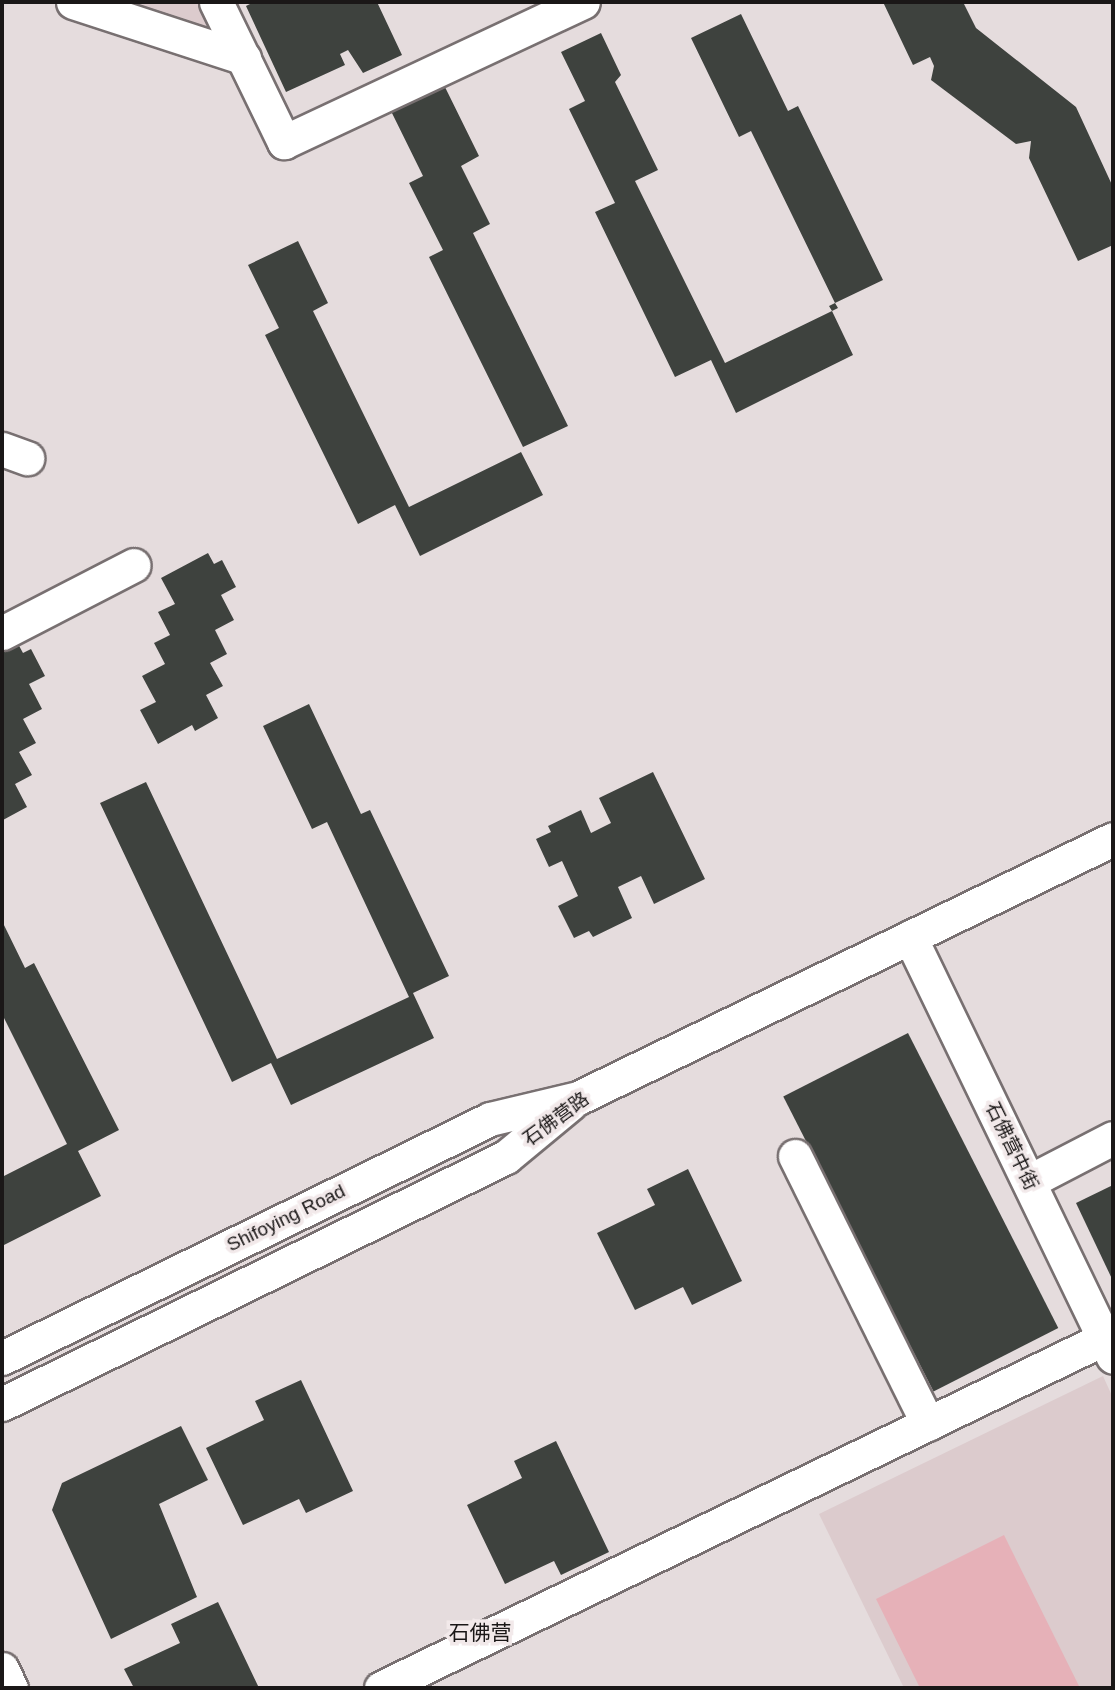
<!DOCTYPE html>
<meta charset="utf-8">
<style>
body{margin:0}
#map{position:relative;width:1115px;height:1690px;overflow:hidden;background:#e5dcdd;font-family:Arial,"Noto Sans SC",sans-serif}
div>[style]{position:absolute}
.built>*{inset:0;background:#dccbcd}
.green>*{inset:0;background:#e6b1b8}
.building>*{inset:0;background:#3e423e;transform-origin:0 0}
.roads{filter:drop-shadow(2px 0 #787071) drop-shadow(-2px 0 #787071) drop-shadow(0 2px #787071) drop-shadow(0 -2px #787071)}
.minor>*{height:33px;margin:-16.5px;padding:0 16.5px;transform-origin:16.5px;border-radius:16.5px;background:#fff}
span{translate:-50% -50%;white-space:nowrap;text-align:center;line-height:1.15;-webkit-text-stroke:7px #f2e9ea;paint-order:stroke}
.street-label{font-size:19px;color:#1a1717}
.neighbourhood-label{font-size:21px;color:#1a1717}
.frame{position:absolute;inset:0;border:4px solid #1a1717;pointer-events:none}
</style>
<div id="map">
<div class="built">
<i style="clip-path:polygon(103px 2px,213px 2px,233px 45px)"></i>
<i style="clip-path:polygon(1103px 1376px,1113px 1398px,1113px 1688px,904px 1688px,819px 1514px)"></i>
</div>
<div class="green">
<i style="clip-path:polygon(1004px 1535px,1080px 1688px,920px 1688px,876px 1599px)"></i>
</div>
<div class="building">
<i style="clip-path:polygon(254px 2px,377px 2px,402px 55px,363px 73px,348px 50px,340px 54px,345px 65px,286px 92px,246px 6px)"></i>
<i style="clip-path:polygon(883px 2px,963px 2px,976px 28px,1076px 107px,1113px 187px,1113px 245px,1078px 261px,1029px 158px,1031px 141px,1016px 144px,931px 80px,934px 66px,930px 57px,913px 65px)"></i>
<i style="clip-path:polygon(741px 14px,788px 111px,798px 106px,883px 280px,835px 303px,751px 131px,739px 137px,691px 38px)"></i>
<i style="clip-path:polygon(601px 33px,621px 75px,615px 82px,658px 170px,635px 181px,725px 363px,832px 311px,829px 306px,835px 303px,838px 308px,832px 311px,853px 355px,736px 413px,711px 360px,675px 377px,595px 212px,615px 203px,569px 109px,585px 101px,561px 52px)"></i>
<i style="clip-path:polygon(442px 81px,479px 156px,461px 166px,490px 224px,473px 233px,568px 426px,523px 447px,521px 452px,523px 447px,429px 257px,443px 250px,409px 183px,423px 176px,389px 107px)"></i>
<i style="clip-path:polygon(298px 241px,328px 303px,313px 311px,409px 507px,521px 452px,543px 495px,420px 556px,395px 505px,358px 524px,265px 335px,279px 328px,248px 265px)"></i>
<i style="clip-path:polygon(208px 553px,214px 564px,222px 560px,236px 587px,221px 595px,234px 620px,215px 630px,227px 654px,210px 663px,223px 686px,206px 695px,218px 718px,195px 731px,192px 725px,158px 744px,140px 710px,156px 702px,142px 676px,165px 664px,154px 643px,170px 635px,158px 612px,175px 604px,161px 578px)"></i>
<i style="clip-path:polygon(17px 642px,23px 653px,31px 649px,45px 676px,29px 684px,42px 709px,23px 719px,36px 743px,19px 752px,32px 775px,15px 784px,27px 807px,3px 820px,2px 650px)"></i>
<i style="clip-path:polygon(309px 704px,361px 814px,370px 810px,449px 976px,413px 993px,434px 1038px,291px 1105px,271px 1063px,232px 1082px,100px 803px,146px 782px,277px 1059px,409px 997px,327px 822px,312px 829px,263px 726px)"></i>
<i style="clip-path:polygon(653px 772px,705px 879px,654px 904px,641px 876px,618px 887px,632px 918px,593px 937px,589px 931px,574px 938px,558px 906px,578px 896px,562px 861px,549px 867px,536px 839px,551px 832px,548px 826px,581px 810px,591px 833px,611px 823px,599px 798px)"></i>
<i style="clip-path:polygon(2px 921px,25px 968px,34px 963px,119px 1130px,78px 1151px,101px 1196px,2px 1246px,2px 1177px,67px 1144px,2px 1014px)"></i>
<i style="left:908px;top:1033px;width:331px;height:140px;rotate:63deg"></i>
<i style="clip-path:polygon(688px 1169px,742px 1281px,692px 1305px,683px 1287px,635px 1310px,597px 1233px,655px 1205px,647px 1189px)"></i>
<i style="clip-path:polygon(1113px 1185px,1113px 1281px,1076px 1203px)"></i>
<i style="clip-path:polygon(301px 1380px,353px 1491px,306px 1513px,299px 1499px,243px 1525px,206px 1448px,264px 1420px,255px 1401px)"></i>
<i style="clip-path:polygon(181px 1426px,208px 1480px,159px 1504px,197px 1597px,111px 1639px,52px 1510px,62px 1483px)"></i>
<i style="clip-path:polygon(556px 1441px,609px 1552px,561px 1575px,554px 1561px,505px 1584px,467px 1505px,522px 1478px,514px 1461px)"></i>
<i style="clip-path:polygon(218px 1602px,259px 1688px,134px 1688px,124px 1669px,180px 1643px,171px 1624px)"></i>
</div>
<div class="roads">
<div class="minor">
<i style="left:73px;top:2px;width:180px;rotate:18.1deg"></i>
<i style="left:216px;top:2px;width:156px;rotate:64.1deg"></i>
<i style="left:284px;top:142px;width:330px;rotate:-25.1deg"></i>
<i style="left:2px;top:449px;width:27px;rotate:20deg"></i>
<i style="left:2px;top:633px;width:148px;rotate:-27.3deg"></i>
<i style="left:910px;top:937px;width:466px;rotate:64.2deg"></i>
<i style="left:795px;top:1156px;width:299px;rotate:63.6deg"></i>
<i style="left:1030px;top:1181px;width:93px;rotate:-27.4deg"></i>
<i style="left:2px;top:1358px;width:543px;rotate:-26.09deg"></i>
<i style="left:490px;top:1119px;width:90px;rotate:-13.4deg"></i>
<i style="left:578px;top:1098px;width:594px;rotate:-25.83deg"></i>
<i style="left:2px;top:1404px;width:561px;rotate:-26.11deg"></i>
<i style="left:506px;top:1157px;width:83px;rotate:-39.6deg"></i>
<i style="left:2px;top:1669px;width:21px;rotate:65deg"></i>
<i style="left:381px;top:1688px;width:804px;rotate:-25.8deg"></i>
</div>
</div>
<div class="street-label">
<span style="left:556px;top:1119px;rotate:-36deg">石佛营路</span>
<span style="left:1012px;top:1146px;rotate:64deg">石佛营中街</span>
<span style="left:286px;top:1218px;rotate:-26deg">Shifoying Road</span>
</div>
<div class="neighbourhood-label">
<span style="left:480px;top:1633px">石佛营</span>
</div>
<div class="frame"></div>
</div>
